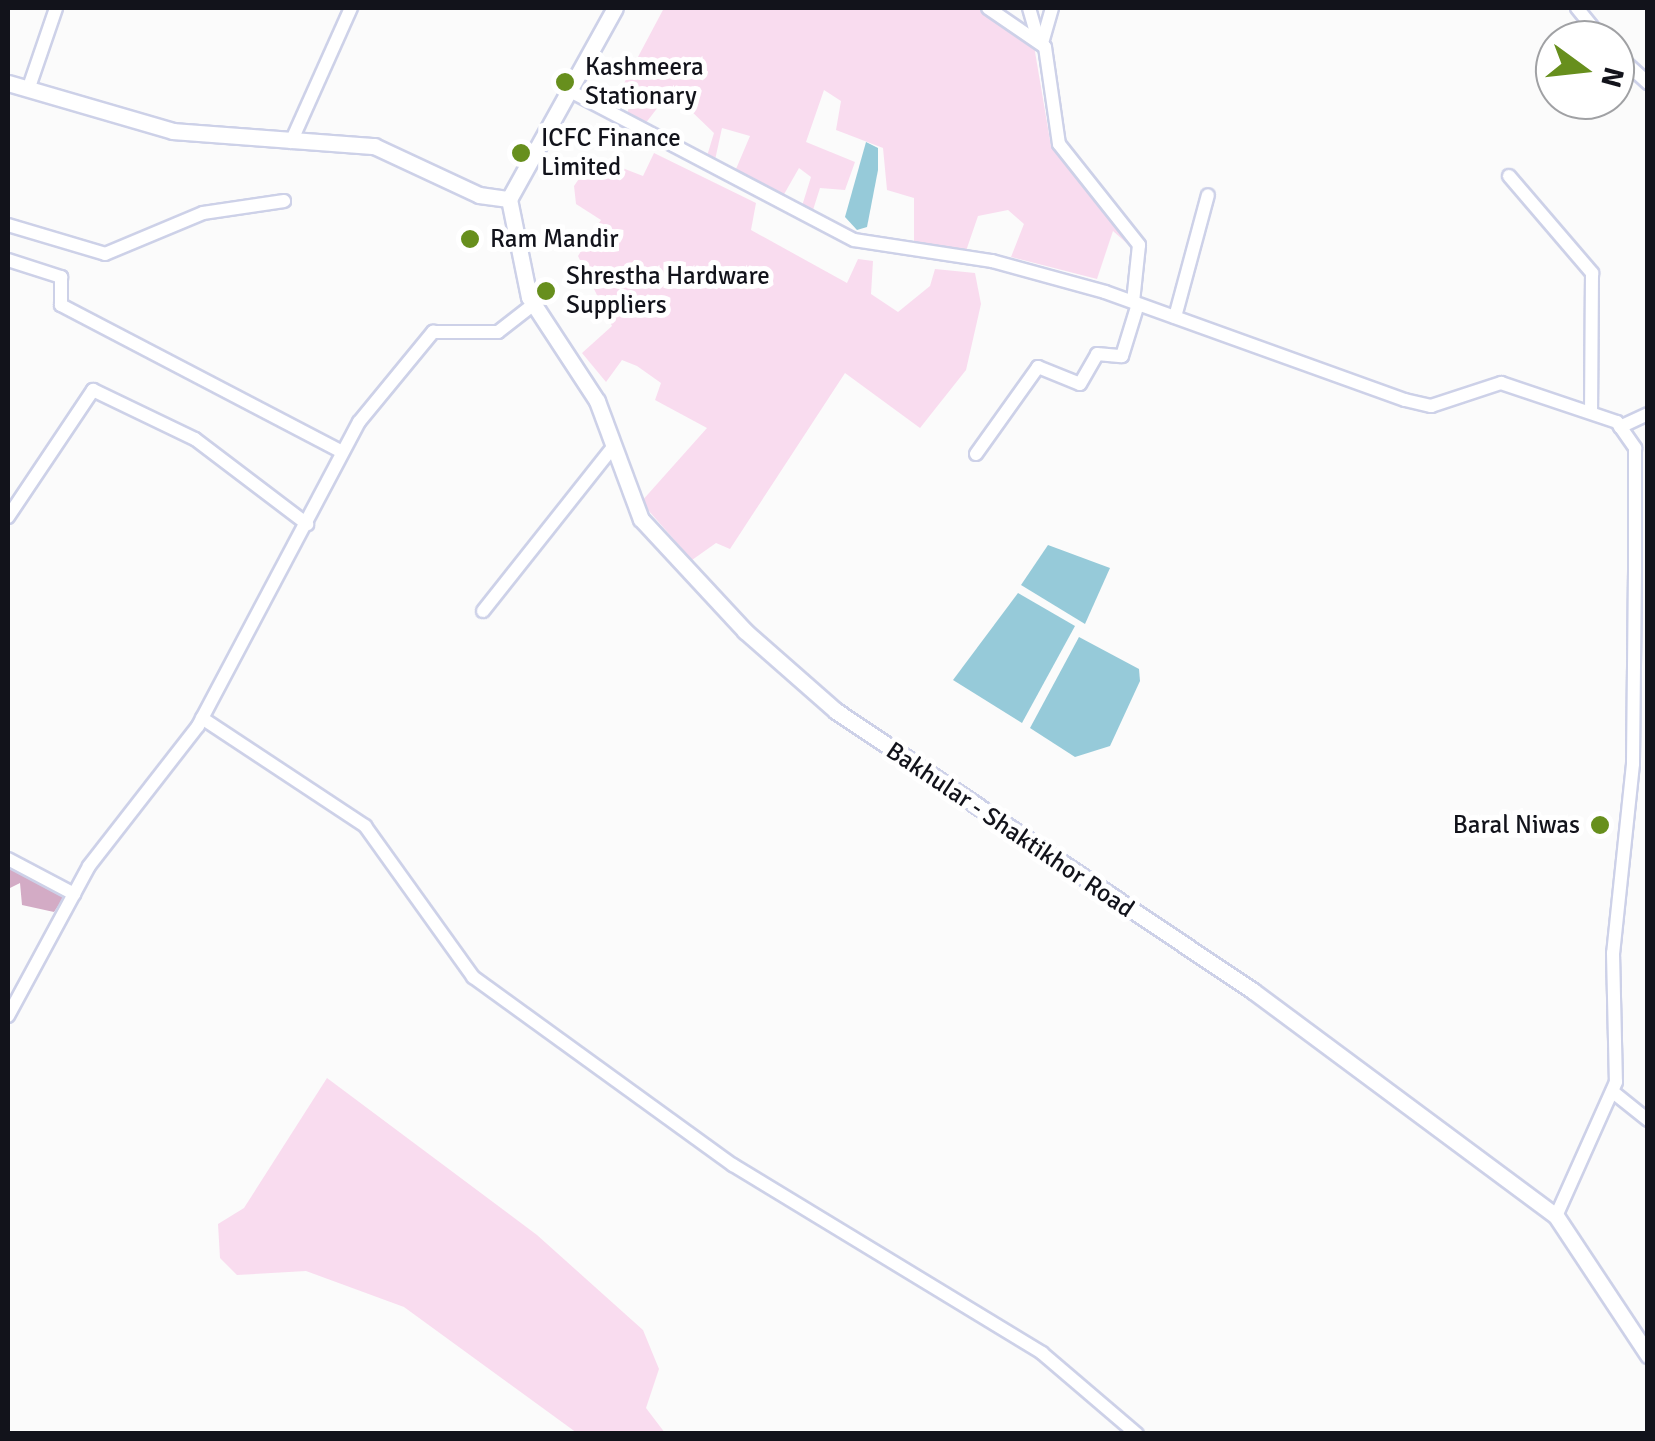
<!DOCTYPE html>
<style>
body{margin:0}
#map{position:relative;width:1655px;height:1441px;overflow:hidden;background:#fbfbfb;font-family:Signika,sans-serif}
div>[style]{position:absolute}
.green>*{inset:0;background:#f9dcef}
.forest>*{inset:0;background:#d3abc5}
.water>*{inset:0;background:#96cad9}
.roads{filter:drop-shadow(2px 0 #cdd1e8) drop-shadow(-2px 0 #cdd1e8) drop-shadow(0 2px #cdd1e8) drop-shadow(0 -2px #cdd1e8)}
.minor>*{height:12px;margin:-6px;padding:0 6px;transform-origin:6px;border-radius:6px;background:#fff}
.tertiary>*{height:15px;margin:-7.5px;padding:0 7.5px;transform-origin:7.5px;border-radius:7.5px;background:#fff}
.dots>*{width:28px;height:28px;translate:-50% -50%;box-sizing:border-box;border:5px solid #fff;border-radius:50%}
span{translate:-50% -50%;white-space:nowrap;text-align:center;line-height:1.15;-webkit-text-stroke:10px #fff;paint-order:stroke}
.poi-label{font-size:25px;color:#12131b}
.left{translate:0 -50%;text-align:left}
.right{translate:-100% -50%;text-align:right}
.street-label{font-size:25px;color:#12131b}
.frame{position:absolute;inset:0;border:10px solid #12131b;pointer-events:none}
.north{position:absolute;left:1535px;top:20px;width:100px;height:100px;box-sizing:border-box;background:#fff;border:2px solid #a0a1a4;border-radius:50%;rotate:105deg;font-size:28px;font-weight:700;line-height:40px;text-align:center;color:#12131b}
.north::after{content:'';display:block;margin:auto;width:35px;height:45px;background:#678f1d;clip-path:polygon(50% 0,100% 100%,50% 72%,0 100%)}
</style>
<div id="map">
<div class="green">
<i style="clip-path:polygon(664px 8px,977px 8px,1033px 40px,1051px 146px,1131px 247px,1113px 231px,1097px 279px,1011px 257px,1024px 224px,1008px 210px,978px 216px,966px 251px,914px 245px,914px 198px,887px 190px,883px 148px,836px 130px,841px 101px,824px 90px,806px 142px,855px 162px,845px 190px,820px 188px,813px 210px,802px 206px,811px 177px,799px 168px,783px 196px,736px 169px,750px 136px,722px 128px,715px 160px,707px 156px,714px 133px,687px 107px,665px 98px,645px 124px,626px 119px,632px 94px,622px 87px)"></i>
<i style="clip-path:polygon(654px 153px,756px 203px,751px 230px,847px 283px,858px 259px,873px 261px,871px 294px,898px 312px,930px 286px,935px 269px,975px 273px,981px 304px,966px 370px,920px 428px,845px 373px,730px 549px,716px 543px,692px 560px,641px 502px,707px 428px,655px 400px,661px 383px,637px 366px,622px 360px,606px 382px,582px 353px,612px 326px,578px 256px,601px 220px,576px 204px,574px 186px,594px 157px,643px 176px)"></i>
<i style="clip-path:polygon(327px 1078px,537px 1235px,643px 1330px,659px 1369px,646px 1408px,665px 1433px,577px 1433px,404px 1307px,306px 1271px,237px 1275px,220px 1258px,218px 1224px,244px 1208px)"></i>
</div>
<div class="forest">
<i style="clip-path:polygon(8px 864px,65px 896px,54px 912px,22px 905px,20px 883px,8px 889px)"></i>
</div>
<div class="water">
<i style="clip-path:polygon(866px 142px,878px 148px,878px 170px,867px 227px,857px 230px,845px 217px)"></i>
<i style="clip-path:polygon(1048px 545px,1110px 568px,1085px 624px,1021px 585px)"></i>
<i style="clip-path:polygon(1018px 593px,1075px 626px,1022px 723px,953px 680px)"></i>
<i style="clip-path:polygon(1079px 637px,1139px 669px,1140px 681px,1110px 746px,1075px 757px,1030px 728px)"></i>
</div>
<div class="roads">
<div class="minor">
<i style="left:988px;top:8px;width:69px;rotate:34.4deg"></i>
<i style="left:1045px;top:47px;width:98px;rotate:81.8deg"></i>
<i style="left:1059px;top:144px;width:129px;rotate:51.6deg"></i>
<i style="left:1139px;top:245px;width:57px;rotate:96deg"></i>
<i style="left:1029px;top:8px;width:29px;rotate:74deg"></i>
<i style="left:1577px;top:8px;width:41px;rotate:50.9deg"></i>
<i style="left:1042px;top:43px;width:36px;rotate:-74deg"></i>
<i style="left:1615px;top:53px;width:45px;rotate:42.3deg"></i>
<i style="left:28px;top:90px;width:87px;rotate:-71.1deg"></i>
<i style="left:572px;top:92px;width:318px;rotate:27.7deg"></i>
<i style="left:854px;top:240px;width:140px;rotate:8.7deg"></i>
<i style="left:992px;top:261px;width:117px;rotate:15.3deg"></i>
<i style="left:1105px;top:292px;width:319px;rotate:19.8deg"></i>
<i style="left:1405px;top:400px;width:27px;rotate:13deg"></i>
<i style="left:1431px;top:406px;width:74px;rotate:-18.2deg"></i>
<i style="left:1501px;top:383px;width:122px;rotate:18.6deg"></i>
<i style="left:1617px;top:422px;width:32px;rotate:55deg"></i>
<i style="left:1635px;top:448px;width:123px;rotate:90deg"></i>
<i style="left:1635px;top:571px;width:193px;rotate:90.6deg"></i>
<i style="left:1633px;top:764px;width:190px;rotate:96deg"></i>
<i style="left:1613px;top:953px;width:129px;rotate:88.7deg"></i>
<i style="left:1616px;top:1082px;width:147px;rotate:114.1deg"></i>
<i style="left:291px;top:142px;width:147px;rotate:-65.9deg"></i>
<i style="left:1509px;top:176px;width:128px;rotate:49.4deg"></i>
<i style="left:1592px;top:273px;width:139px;rotate:90.4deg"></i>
<i style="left:8px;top:225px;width:101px;rotate:16.6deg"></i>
<i style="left:105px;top:254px;width:106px;rotate:-22.7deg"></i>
<i style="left:203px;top:213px;width:82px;rotate:-8.4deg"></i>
<i style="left:8px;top:260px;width:56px;rotate:17.8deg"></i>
<i style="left:61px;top:277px;width:28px;rotate:90deg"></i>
<i style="left:61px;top:305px;width:317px;rotate:27.6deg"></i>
<i style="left:1175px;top:317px;width:126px;rotate:-74.9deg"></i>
<i style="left:1620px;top:427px;width:31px;rotate:-25deg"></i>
<i style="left:976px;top:454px;width:107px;rotate:-54.5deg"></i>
<i style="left:1038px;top:367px;width:45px;rotate:22deg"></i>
<i style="left:1080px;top:384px;width:34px;rotate:-60deg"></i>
<i style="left:1097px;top:354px;width:25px;rotate:5deg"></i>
<i style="left:1122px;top:356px;width:54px;rotate:-72.9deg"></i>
<i style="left:8px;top:517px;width:153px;rotate:-56.2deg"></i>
<i style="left:93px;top:390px;width:113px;rotate:25.7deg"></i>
<i style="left:195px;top:439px;width:141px;rotate:37.2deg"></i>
<i style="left:483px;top:611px;width:211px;rotate:-51.6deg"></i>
<i style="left:202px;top:718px;width:196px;rotate:33.5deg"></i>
<i style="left:365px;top:826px;width:186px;rotate:54.4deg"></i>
<i style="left:473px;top:977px;width:321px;rotate:35.9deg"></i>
<i style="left:733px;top:1165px;width:362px;rotate:31.3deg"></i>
<i style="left:1042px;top:1353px;width:125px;rotate:40.5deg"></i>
<i style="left:8px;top:859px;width:75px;rotate:27.9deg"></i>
<i style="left:8px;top:1016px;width:170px;rotate:-61.6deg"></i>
<i style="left:89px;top:866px;width:177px;rotate:-52.1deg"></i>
<i style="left:198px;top:726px;width:344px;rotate:-62.1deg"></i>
<i style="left:359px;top:422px;width:117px;rotate:-50.6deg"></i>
<i style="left:433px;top:332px;width:65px"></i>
<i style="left:498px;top:332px;width:46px;rotate:-37.9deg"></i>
<i style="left:1613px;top:1092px;width:45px;rotate:38.7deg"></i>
</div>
<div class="tertiary">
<i style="left:8px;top:83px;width:172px;rotate:16.2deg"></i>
<i style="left:173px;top:131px;width:202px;rotate:4.3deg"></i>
<i style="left:374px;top:146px;width:116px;rotate:25deg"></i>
<i style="left:479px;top:195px;width:30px;rotate:8deg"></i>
<i style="left:509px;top:199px;width:100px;rotate:78.5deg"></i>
<i style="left:529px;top:297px;width:124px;rotate:56.8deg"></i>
<i style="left:597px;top:401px;width:126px;rotate:69.6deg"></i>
<i style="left:641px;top:519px;width:153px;rotate:47.1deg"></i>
<i style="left:745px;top:631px;width:121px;rotate:41.3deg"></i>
<i style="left:836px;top:711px;width:502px;rotate:33.88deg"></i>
<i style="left:1253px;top:991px;width:377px;rotate:36.6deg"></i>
<i style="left:1556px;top:1216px;width:167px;rotate:56.5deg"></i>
<i style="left:509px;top:199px;width:218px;rotate:-61deg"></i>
</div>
</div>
<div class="dots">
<i style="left:565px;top:82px;background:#678f1d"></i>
<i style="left:521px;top:153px;background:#678f1d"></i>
<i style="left:470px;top:239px;background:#678f1d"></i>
<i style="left:546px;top:291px;background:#678f1d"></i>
<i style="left:1600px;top:825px;background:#678f1d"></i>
</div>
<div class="poi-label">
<span class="left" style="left:585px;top:82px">Kashmeera<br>Stationary</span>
<span class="left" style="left:541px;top:153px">ICFC Finance<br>Limited</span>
<span class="left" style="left:490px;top:239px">Ram Mandir</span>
<span class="left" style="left:566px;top:291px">Shrestha Hardware<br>Suppliers</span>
<span class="right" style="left:1580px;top:825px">Baral Niwas</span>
</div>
<div class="street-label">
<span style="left:1010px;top:830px;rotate:34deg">Bakhular - Shaktikhor Road</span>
</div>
<div class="frame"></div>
<div class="north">N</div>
</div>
